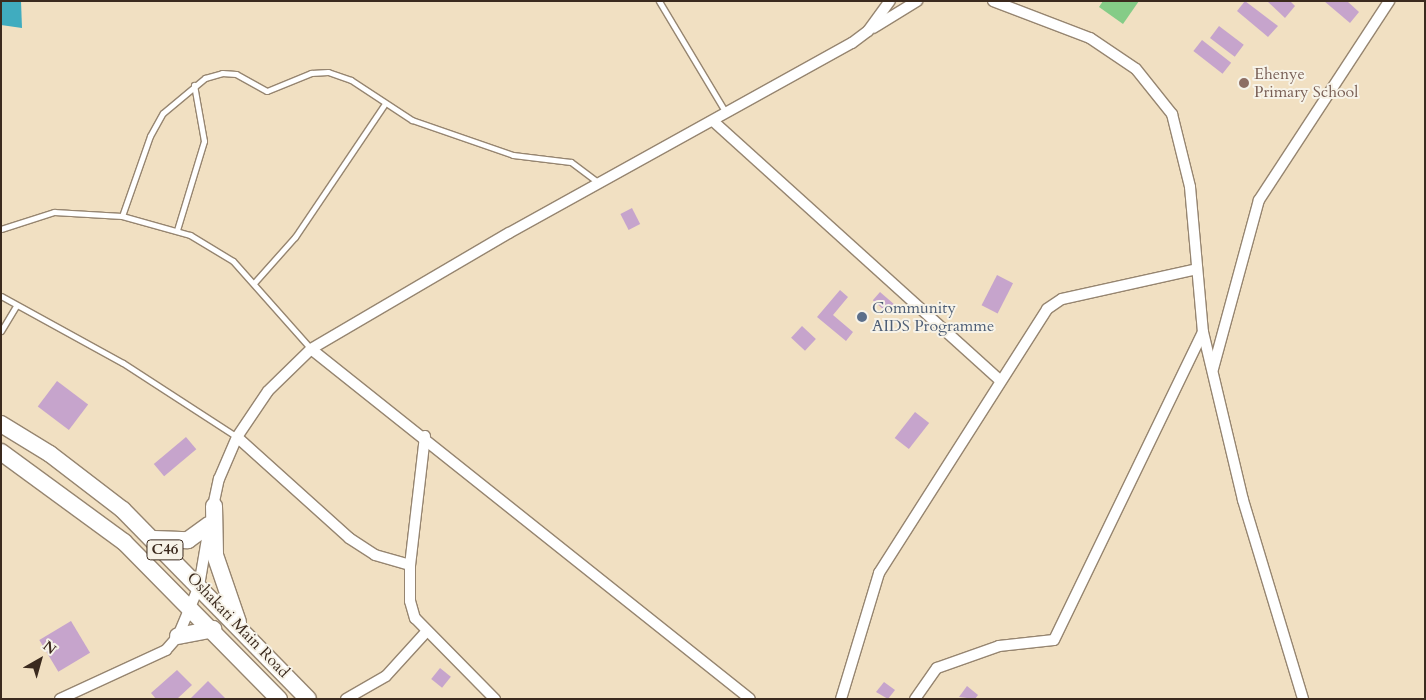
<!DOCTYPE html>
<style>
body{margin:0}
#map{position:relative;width:1426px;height:700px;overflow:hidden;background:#f1e0c2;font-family:Cardo,serif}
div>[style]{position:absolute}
.green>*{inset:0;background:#85cc87}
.water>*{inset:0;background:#40acbf}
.building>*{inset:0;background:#c6a4cc;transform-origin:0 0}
.roads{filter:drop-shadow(1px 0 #968570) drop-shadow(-1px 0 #968570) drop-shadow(0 1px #968570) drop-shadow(0 -1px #968570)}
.lane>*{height:5px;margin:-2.5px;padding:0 2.5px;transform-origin:2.5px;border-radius:2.5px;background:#fff}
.street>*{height:10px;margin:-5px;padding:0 5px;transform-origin:5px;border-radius:5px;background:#fff}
.primary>*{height:16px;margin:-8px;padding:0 8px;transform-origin:8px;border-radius:8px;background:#fff}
.dots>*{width:14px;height:14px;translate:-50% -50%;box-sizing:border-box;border:2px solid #f7f3e8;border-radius:50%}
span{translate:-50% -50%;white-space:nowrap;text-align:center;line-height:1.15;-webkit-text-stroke:4px #f7f3e8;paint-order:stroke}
.shield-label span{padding:1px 4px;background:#f7f3e8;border:1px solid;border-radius:4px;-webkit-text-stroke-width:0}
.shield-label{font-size:15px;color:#3b2a1e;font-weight:700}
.education-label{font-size:16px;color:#785e54}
.left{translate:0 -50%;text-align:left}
.service-label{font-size:16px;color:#4e5e75}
.street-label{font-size:16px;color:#3b2a1e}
.frame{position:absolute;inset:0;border:2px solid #3b2a1e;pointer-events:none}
.north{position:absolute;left:15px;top:635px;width:50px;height:50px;-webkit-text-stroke:4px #f7f3e8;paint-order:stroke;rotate:38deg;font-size:14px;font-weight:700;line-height:20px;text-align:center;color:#3b2a1e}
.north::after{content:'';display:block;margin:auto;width:18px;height:22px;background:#3b2a1e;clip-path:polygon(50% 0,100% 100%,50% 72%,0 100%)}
</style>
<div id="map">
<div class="green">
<i style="clip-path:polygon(1103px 1px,1139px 1px,1123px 24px,1099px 7px)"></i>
</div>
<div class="water">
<i style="clip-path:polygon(1px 1px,21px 1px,22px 28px,1px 25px)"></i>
</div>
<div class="building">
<i style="clip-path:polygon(1245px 1px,1278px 26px,1268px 37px,1237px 11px)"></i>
<i style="clip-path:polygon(1267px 1px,1290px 1px,1295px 6px,1285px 18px)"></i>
<i style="clip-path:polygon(1324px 1px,1347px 1px,1359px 12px,1350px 23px)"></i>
<i style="left:1219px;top:26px;width:31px;height:15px;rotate:37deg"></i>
<i style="left:1202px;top:40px;width:37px;height:14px;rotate:38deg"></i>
<i style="left:632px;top:208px;width:18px;height:13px;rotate:63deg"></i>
<i style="left:997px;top:275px;width:18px;height:34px;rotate:27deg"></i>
<i style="clip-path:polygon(840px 290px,848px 297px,833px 315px,853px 332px,846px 341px,817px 317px)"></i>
<i style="left:880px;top:292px;width:18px;height:11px;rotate:41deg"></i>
<i style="left:802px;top:326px;width:19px;height:16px;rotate:43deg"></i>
<i style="left:57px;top:381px;width:39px;height:32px;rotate:37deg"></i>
<i style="left:915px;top:412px;width:18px;height:33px;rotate:38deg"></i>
<i style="left:186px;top:437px;width:16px;height:42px;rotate:50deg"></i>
<i style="left:71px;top:621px;width:37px;height:37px;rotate:59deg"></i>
<i style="left:440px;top:668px;width:14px;height:14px;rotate:39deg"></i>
<i style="clip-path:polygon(177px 670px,192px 685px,177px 699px,156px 699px,151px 693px)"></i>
<i style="clip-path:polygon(208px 681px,226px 699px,190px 699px)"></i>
<i style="clip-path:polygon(884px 682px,895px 690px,888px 699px,876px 692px)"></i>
<i style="clip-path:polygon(967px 686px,978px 695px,975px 699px,959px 697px)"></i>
</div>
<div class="roads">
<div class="lane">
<i style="left:659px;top:1px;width:131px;rotate:59.1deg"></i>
<i style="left:122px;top:216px;width:85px;rotate:-70.7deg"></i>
<i style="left:150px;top:136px;width:26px;rotate:-61deg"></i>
<i style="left:163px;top:113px;width:55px;rotate:-39.8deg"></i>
<i style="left:205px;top:78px;width:18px;rotate:-16deg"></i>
<i style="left:222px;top:73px;width:14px;rotate:4deg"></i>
<i style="left:236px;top:74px;width:35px;rotate:29deg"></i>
<i style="left:267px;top:91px;width:48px;rotate:-22.2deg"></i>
<i style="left:311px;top:73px;width:17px;rotate:-3deg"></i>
<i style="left:328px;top:72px;width:24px;rotate:19deg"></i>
<i style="left:351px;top:80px;width:73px;rotate:33.3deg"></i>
<i style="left:412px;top:120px;width:107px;rotate:19.1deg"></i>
<i style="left:513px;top:155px;width:58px;rotate:6.9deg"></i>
<i style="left:571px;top:162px;width:35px;rotate:37deg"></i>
<i style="left:1px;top:229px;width:56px;rotate:-17.8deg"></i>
<i style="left:54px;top:212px;width:68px;rotate:3.4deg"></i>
<i style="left:122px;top:216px;width:71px;rotate:15.6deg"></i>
<i style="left:190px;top:235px;width:50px;rotate:31.2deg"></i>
<i style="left:233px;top:261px;width:118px;rotate:48.4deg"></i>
<i style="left:177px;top:230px;width:93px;rotate:-73.1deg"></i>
<i style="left:204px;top:141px;width:57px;rotate:-100.1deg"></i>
<i style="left:254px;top:283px;width:62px;rotate:-48.3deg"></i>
<i style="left:295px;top:237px;width:159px;rotate:-56deg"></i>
<i style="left:1px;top:296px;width:139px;rotate:28.8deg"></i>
<i style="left:123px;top:363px;width:136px;rotate:33deg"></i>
<i style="left:1px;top:331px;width:29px;rotate:-59deg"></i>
</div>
<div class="street">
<i style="left:993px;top:1px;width:104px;rotate:20.9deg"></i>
<i style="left:1090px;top:38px;width:55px;rotate:34deg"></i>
<i style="left:1136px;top:69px;width:58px;rotate:51.3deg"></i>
<i style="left:1172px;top:114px;width:75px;rotate:76.1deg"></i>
<i style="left:1190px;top:187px;width:146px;rotate:84.9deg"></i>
<i style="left:1203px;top:332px;width:173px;rotate:76.6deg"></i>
<i style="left:1243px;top:500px;width:208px;rotate:73.2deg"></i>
<i style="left:873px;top:28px;width:52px;rotate:-31.5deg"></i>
<i style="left:713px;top:121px;width:385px;rotate:42.1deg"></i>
<i style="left:311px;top:349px;width:561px;rotate:38.56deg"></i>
<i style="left:1213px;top:369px;width:175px;rotate:-74.8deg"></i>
<i style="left:1259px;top:200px;width:238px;rotate:-56.8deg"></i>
<i style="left:425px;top:436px;width:130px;rotate:96.6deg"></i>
<i style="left:410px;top:565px;width:36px;rotate:90deg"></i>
<i style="left:410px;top:601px;width:18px;rotate:74deg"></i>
<i style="left:415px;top:618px;width:114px;rotate:45.4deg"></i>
<i style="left:237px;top:437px;width:151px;rotate:42deg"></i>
<i style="left:349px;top:538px;width:31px;rotate:33deg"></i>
<i style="left:375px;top:555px;width:36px;rotate:16deg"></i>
<i style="left:212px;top:511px;width:33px;rotate:-78deg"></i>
<i style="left:219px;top:479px;width:46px;rotate:-66.8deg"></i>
<i style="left:237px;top:437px;width:55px;rotate:-56deg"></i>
<i style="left:268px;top:391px;width:60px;rotate:-44.3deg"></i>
<i style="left:311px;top:349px;width:229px;rotate:-30.4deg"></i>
<i style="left:509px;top:233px;width:392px;rotate:-29deg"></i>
<i style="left:852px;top:43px;width:20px;rotate:-37deg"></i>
<i style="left:868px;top:31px;width:37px;rotate:-54deg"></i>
<i style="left:60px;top:699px;width:117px;rotate:-24.8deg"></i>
<i style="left:166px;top:650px;width:18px;rotate:-49deg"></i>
<i style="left:178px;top:636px;width:54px;rotate:-67.2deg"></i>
<i style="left:199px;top:586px;width:54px;rotate:-80.4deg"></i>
<i style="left:346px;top:699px;width:46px;rotate:-29.9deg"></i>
<i style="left:386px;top:676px;width:61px;rotate:-47.7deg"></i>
<i style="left:841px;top:699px;width:132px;rotate:-73.2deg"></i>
<i style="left:879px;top:573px;width:313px;rotate:-57.5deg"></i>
<i style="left:1047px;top:309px;width:18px;rotate:-34deg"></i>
<i style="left:1062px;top:299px;width:138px;rotate:-12.5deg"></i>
<i style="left:915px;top:699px;width:38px;rotate:-55deg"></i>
<i style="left:937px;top:668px;width:66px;rotate:-19.5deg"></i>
<i style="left:999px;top:646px;width:55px;rotate:-6.2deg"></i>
<i style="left:1054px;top:640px;width:342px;rotate:-64.2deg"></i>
</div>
<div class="primary">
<i style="left:1px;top:424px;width:57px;rotate:31.5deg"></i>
<i style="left:50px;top:454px;width:92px;rotate:37.5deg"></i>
<i style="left:123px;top:510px;width:264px;rotate:45.6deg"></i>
<i style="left:1px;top:452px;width:152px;rotate:36.2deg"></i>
<i style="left:124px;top:542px;width:221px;rotate:45.4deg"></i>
<i style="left:214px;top:506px;width:49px;rotate:88.8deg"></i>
<i style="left:215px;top:555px;width:71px;rotate:71.1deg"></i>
<i style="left:154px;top:539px;width:34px;rotate:2deg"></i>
<i style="left:188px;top:540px;width:26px;rotate:-36deg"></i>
<i style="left:178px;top:636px;width:36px;rotate:-11deg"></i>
</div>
</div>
<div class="dots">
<i style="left:1244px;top:83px;background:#8d6e63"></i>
<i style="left:862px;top:317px;background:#5c6f8a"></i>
</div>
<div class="shield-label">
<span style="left:165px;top:550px">C46</span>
</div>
<div class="education-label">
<span class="left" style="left:1254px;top:83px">Ehenye<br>Primary School</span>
</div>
<div class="service-label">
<span class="left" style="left:872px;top:317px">Community<br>AIDS Programme</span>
</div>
<div class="street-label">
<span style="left:238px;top:625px;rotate:46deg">Oshakati Main Road</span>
</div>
<div class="frame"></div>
<div class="north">N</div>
</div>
